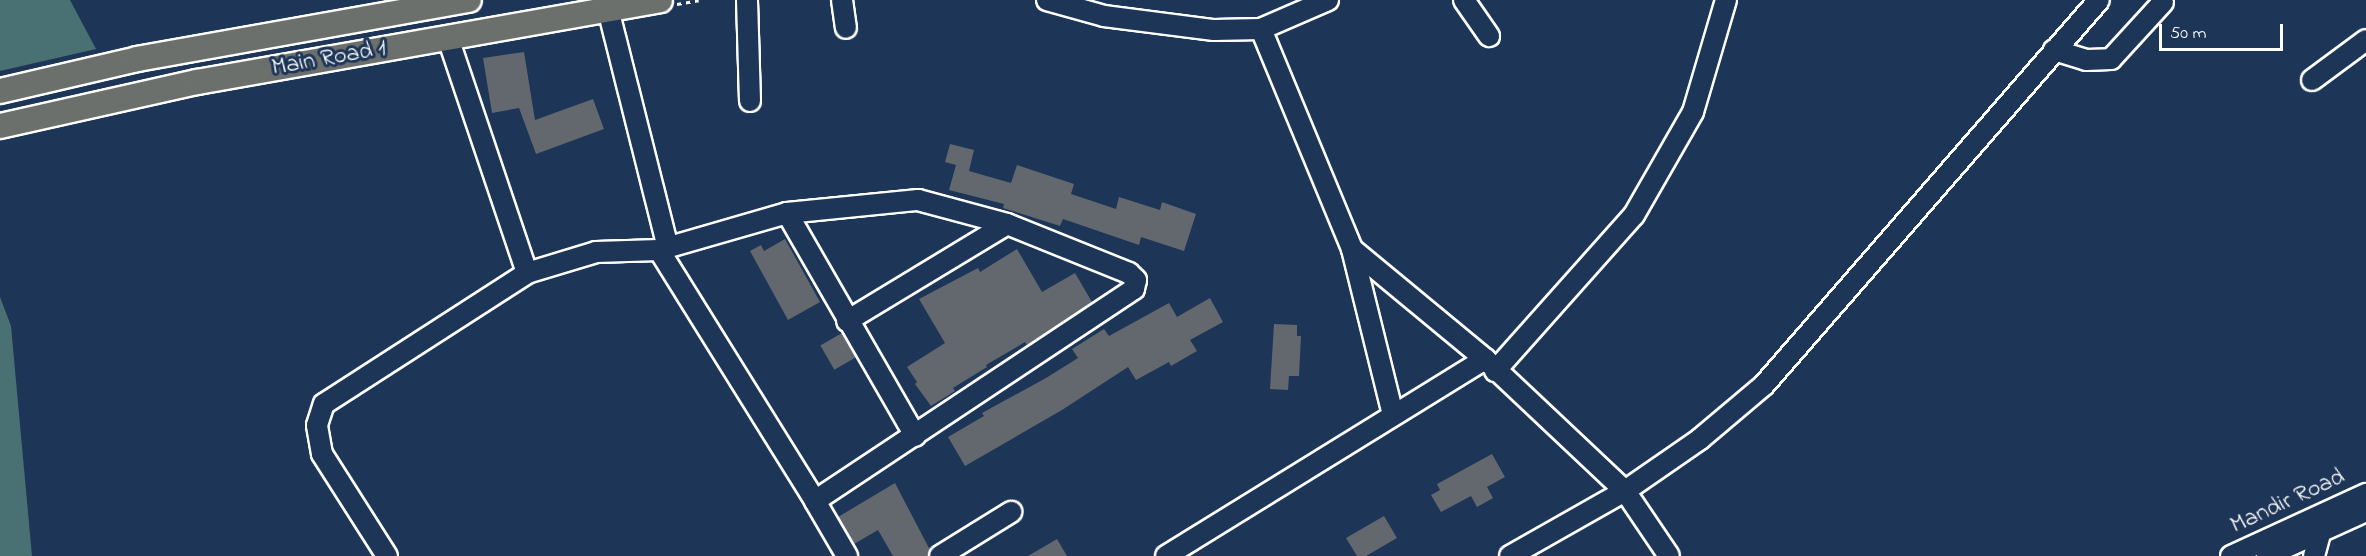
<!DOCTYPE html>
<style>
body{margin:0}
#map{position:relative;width:2366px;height:556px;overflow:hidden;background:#1d3557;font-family:"Indie Flower",sans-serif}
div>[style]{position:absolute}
.green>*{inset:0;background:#497073}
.building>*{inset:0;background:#63676e;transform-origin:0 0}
.path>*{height:3px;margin-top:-1.5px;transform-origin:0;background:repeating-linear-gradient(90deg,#fff 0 4.5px,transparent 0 9px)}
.roads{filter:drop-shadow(2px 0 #fff) drop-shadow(-2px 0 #fff) drop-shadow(0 2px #fff) drop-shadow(0 -2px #fff)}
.minor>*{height:20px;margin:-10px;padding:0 10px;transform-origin:10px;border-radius:10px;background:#1d3557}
.major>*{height:24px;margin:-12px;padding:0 12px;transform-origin:12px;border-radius:12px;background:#6c706d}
span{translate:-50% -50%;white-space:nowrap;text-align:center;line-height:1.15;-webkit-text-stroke:6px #1d3557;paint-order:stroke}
.street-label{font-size:24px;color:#fff}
.scale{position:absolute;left:2159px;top:24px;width:124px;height:27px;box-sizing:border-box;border:3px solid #fff;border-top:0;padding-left:8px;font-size:18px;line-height:21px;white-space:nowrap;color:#fff;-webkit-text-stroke:4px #1d3557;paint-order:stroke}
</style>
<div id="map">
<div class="green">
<i style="clip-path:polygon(0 0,70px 0,96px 49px,0 71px)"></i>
<i style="clip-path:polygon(0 297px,11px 326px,32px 556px,0 556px)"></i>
</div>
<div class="building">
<i style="clip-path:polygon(524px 52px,535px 120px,593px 99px,604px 129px,536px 154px,519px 108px,492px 113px,483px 58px)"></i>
<i style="clip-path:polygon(950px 144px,974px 150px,969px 171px,1011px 183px,1017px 165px,1074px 184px,1071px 194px,1116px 209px,1119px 197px,1160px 210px,1162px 202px,1196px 214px,1184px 251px,1141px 237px,1139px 245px,1063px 219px,1060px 226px,1003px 208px,1004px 204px,949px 190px,956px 165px,945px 162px)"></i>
<i style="clip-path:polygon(785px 239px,820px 302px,788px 320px,750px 251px,761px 245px,764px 251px)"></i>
<i style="clip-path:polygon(1017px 249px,1042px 292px,1075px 273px,1092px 302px,1027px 345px,1025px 342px,986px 365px,987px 367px,953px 388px,955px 391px,931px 406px,915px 384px,917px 382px,907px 367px,945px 343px,919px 299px,978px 268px,980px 272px)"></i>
<i style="clip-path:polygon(1210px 298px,1223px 322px,1190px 340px,1197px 351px,1171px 366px,1169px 362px,1136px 380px,1128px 367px,1062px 410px,965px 466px,948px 437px,984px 416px,982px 413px,1046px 378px,1078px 358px,1072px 349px,1104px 329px,1109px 336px,1169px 303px,1177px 317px)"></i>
<i style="clip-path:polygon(1274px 324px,1297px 325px,1297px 336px,1301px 336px,1299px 376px,1289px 376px,1288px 390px,1270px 389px)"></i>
<i style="left:842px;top:333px;width:28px;height:25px;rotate:60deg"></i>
<i style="clip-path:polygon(1492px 454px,1505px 477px,1487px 487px,1493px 498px,1477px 507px,1471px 496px,1441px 512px,1431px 495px,1440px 490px,1437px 484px)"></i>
<i style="clip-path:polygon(895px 483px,930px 550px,928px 556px,893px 556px,878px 530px,854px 544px,838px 517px)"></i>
<i style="clip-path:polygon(1384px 516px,1397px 538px,1366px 556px,1357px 556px,1346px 538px)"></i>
<i style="clip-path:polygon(1057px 539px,1067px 556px,1028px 556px)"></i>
</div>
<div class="path">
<i style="left:677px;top:4px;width:22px;rotate:-10deg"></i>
</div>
<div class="roads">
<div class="minor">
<i style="left:747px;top:0;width:101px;rotate:88.3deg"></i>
<i style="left:842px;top:0;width:28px;rotate:82deg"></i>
<i style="left:1047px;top:0;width:59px;rotate:15.7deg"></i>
<i style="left:1104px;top:16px;width:111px;rotate:7.3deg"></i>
<i style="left:1214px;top:30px;width:47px;rotate:-1.2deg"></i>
<i style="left:1261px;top:29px;width:73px;rotate:-23.4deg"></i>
<i style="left:1464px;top:0;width:44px;rotate:55.2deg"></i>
<i style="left:608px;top:9px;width:246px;rotate:75.9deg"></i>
<i style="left:1261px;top:29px;width:238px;rotate:67.5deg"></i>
<i style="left:1352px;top:249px;width:171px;rotate:76.1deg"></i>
<i style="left:448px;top:38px;width:248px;rotate:71.4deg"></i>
<i style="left:2054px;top:50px;width:34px;rotate:17deg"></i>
<i style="left:2086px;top:60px;width:25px;rotate:-2deg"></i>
<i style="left:2111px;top:59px;width:77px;rotate:-47.6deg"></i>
<i style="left:2312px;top:80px;width:67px;rotate:-36.5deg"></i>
<i style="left:787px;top:213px;width:257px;rotate:60.1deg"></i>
<i style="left:1352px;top:249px;width:173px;rotate:39.6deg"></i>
<i style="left:1485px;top:359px;width:192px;rotate:43.3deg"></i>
<i style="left:1625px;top:491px;width:78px;rotate:55.9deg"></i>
<i style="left:659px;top:250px;width:296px;rotate:58.1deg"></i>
<i style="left:815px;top:501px;width:64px;rotate:59.8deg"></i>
<i style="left:847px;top:321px;width:187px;rotate:-31.2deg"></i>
<i style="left:1495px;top:371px;width:209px;rotate:-48.3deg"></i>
<i style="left:1634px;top:215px;width:119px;rotate:-60.2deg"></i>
<i style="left:1693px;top:112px;width:117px;rotate:-73.6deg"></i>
<i style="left:387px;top:556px;width:121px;rotate:-122.5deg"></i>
<i style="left:322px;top:454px;width:29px;rotate:-100deg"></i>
<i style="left:317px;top:425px;width:22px;rotate:-72deg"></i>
<i style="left:324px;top:404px;width:242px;rotate:-32.8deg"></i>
<i style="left:527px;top:273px;width:72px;rotate:-16.9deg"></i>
<i style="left:596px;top:252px;width:63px;rotate:-1.8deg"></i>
<i style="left:659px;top:250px;width:133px;rotate:-16.1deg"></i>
<i style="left:787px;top:213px;width:132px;rotate:-5.7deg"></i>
<i style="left:918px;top:200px;width:92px;rotate:15.1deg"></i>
<i style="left:1007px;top:224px;width:131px;rotate:21.9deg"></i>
<i style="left:1129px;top:273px;width:10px;rotate:45deg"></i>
<i style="left:1136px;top:280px;width:9px;rotate:103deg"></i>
<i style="left:1134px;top:289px;width:383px;rotate:146.4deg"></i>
<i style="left:940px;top:556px;width:84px;rotate:-31.8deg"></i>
<i style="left:1166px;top:556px;width:375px;rotate:-31.7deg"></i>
<i style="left:1510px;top:556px;width:132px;rotate:-29.5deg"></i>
<i style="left:1625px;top:491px;width:91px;rotate:-34.7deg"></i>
<i style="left:1700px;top:439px;width:84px;rotate:-40.2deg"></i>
<i style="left:1764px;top:385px;width:510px;rotate:-48.97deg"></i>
<i style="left:2231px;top:556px;width:149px;rotate:-24.7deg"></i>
<i style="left:2267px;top:556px;width:109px;rotate:-24.4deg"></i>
<i style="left:2314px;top:556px;width:24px;rotate:-75deg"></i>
</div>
<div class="major">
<i style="left:0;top:91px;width:141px;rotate:-13.1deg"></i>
<i style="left:137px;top:59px;width:337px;rotate:-10.1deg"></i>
<i style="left:0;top:126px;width:202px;rotate:-12.6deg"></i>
<i style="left:197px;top:82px;width:470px;rotate:-10deg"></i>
</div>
</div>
<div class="street-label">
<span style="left:329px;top:59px;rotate:-10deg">Main Road 1</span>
<span style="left:2288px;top:502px;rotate:-25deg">Mandir Road</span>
</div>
<div class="scale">50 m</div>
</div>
